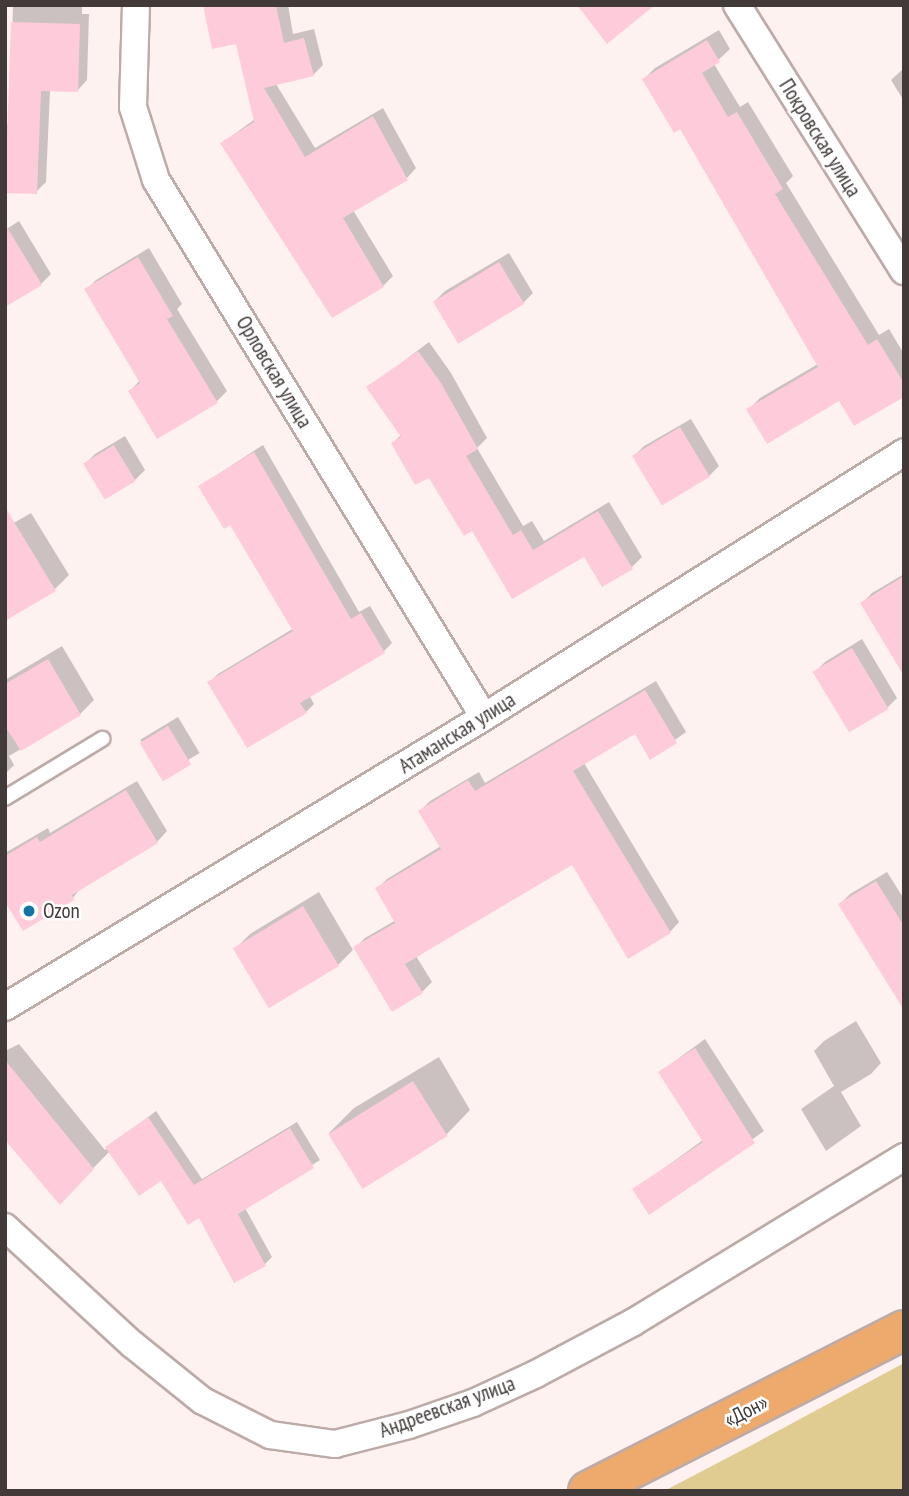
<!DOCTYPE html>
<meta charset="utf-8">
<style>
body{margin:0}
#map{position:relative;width:909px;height:1496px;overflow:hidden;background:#fef2f0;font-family:"PT Sans Narrow",sans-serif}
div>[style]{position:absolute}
.green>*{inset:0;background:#e0cb91}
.shadow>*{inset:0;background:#0003;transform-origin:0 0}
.building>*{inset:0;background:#fecbda;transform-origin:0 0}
.roads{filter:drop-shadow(2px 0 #bdaba8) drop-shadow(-2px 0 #bdaba8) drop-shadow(0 2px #bdaba8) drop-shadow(0 -2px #bdaba8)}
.service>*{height:14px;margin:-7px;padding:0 7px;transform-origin:7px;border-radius:7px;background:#fff}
.minor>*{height:26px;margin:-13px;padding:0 13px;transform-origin:13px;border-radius:13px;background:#fff}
.trunk>*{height:38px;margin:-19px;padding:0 19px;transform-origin:19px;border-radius:19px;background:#eeaa6c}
.dots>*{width:19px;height:19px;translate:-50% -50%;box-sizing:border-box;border:4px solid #fff;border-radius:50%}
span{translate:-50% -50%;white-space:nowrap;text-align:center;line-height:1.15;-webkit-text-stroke:5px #fff;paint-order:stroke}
.street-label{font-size:21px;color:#413a39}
.poi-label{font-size:21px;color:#413a39}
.left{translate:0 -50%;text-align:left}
.frame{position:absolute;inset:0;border:7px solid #413a39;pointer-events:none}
</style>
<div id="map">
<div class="green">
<i style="clip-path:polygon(904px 1363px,904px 1491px,664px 1491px,752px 1445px)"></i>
</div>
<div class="shadow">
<i style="clip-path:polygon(13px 5px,82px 5px,82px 14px,89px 14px,87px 80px,77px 91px,50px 90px,46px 182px,36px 192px,5px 191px,5px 125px,10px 125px)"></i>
<i style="clip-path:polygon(208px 5px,288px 5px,293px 34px,314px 29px,323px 65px,313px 75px,276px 84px,315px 148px,383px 108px,416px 168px,407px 178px,353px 210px,393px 276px,383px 286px,222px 143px,255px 119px,237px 42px)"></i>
<i style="clip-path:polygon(719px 30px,730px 49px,714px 64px,740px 107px,748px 102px,793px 176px,786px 183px,879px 335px,889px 329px,904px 354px,904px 395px,840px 398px,748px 410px,760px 398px,818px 364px,681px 127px,644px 79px,655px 68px)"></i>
<i style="clip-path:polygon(904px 68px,904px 101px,891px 80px)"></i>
<i style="clip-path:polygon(19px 221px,51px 274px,41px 284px,5px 230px)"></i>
<i style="clip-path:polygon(149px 248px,182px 304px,177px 309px,227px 391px,217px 401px,130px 391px,140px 380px,86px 290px,96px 280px)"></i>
<i style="clip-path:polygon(509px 253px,533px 293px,523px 303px,435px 301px,445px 291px)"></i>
<i style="clip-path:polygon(429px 342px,451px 373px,487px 438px,477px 448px,523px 526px,532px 521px,544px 541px,609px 502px,642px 557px,632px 567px,585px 554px,513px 597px,473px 529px,429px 475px,393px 443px,401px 435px,368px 388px)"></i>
<i style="clip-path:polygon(691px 419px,719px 466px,709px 476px,634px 456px,644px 446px)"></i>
<i style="clip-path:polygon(125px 436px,145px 470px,135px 480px,85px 464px,95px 454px)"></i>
<i style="clip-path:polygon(263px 445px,359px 612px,370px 606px,392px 643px,384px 651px,309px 695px,314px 704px,306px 712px,210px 682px,218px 674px,294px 628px,231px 523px,200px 486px)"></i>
<i style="clip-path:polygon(31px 513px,69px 575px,55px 589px,5px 528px)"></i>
<i style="clip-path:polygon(904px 574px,904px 640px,862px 603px,872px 593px)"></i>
<i style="clip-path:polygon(862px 639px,897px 698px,887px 708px,815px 672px,825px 662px)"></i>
<i style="clip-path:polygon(62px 646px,94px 700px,80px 714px,9px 756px,14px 765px,5px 774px,5px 680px)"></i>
<i style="clip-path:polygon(656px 681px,686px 732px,651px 757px,635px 732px,584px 763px,679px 922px,670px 932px,572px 862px,416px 956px,432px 982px,422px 992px,355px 948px,338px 965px,270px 1007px,235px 949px,250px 934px,319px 892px,353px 950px,365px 938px,396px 920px,377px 889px,387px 879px,441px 846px,420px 811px,430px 801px,479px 772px,485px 783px)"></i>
<i style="left:178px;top:717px;width:42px;height:44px;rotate:59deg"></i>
<i style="clip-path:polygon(137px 781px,167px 831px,157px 842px,82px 886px,73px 898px,23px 929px,5px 899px,5px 853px,48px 828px,50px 833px)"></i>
<i style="clip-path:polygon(887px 872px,904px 899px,904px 1007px,840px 904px,850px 894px)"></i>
<i style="clip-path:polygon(856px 1021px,881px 1063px,871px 1074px,841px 1092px,861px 1126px,826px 1151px,801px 1109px,834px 1086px,814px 1051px,824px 1041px)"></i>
<i style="clip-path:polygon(705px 1039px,764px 1131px,650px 1212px,635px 1189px,703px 1140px,660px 1072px)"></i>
<i style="clip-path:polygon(19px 1044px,105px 1150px,156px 1111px,202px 1179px,297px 1122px,320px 1160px,245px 1208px,272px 1257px,265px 1264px,199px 1216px,162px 1178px,110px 1151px,60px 1202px,5px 1138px,5px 1051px)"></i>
<i style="clip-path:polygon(439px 1057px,470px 1110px,446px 1135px,329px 1133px,354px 1108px)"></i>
</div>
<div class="building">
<i style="clip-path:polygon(203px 5px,276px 5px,284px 43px,304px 38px,314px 76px,264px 88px,305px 157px,373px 116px,408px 180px,343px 218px,384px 287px,332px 318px,220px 143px,254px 122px,236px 44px,212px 49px)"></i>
<i style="clip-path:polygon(577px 5px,655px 5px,607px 44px)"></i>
<i style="clip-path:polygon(11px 22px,80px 24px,78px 92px,41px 91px,37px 194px,5px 193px)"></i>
<i style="clip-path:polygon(707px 40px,720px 62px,702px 73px,728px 117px,737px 112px,783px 189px,775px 194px,868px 345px,877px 339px,904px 383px,904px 397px,854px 426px,839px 401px,767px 444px,746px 409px,818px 367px,680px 129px,674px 133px,642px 79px)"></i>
<i style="clip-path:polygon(5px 224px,42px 285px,5px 307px)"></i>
<i style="clip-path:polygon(138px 257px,173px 316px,167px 319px,218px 403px,157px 439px,128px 391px,140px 383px,84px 289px)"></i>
<i style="left:499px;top:262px;width:49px;height:77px;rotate:59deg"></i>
<i style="clip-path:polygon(418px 351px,441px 383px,478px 449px,466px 456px,513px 535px,521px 530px,533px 550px,598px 511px,633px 569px,602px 587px,584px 557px,512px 599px,472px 531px,464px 536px,429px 478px,415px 485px,391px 443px,401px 437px,366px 387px)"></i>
<i style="left:680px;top:427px;width:58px;height:56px;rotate:59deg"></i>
<i style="left:114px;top:445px;width:42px;height:36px;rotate:59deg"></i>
<i style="clip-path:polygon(254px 452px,351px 619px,361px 613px,385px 653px,300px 703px,307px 713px,247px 748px,207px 682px,293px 631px,230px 525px,224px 529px,198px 486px)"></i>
<i style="clip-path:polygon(5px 507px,56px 591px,5px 621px)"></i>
<i style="clip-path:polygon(904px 576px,904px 676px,860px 603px)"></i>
<i style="left:852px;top:648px;width:71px;height:46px;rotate:59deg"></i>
<i style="clip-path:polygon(48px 659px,81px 715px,21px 751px,5px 726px,5px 684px)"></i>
<i style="clip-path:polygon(645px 690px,677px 743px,650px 760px,635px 734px,573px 771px,671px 933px,628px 959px,572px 865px,405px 964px,423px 993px,392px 1012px,353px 947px,395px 923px,375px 888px,441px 849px,418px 811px,468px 780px,475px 791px)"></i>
<i style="left:168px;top:726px;width:45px;height:33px;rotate:59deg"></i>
<i style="clip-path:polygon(126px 790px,158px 843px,72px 895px,74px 900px,23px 931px,5px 902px,5px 856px,37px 837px,40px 842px)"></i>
<i style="clip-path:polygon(876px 881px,904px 926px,904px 1010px,838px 904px)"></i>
<i style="left:303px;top:906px;width:70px;height:82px;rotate:59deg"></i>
<i style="clip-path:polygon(695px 1048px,755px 1143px,649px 1215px,632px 1189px,703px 1142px,658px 1072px)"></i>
<i style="clip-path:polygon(5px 1060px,94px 1169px,60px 1205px,5px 1140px)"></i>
<i style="left:413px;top:1081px;width:65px;height:100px;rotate:58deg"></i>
<i style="clip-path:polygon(148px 1117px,194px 1185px,290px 1128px,314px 1168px,238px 1214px,266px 1266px,234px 1283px,199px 1218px,188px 1225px,161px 1181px,139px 1196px,105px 1147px)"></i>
</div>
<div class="roads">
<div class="service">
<i style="left:5px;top:798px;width:114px;rotate:-31.3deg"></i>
</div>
<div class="minor">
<i style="left:136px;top:5px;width:102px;rotate:91.7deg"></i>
<i style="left:133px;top:107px;width:77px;rotate:72.5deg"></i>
<i style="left:156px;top:180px;width:629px;rotate:58.58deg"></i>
<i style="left:737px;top:5px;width:314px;rotate:57.9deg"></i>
<i style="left:5px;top:1007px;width:560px;rotate:-31.19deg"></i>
<i style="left:484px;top:717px;width:497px;rotate:-32.2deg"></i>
<i style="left:5px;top:1227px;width:173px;rotate:42.7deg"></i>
<i style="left:132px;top:1344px;width:91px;rotate:38.8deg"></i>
<i style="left:203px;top:1401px;width:75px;rotate:26.9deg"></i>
<i style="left:270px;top:1435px;width:66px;rotate:7.9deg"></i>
<i style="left:335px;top:1444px;width:76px;rotate:-14.4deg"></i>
<i style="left:409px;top:1425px;width:68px;rotate:-19deg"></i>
<i style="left:473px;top:1403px;width:69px;rotate:-24.7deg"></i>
<i style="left:536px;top:1374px;width:109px;rotate:-28deg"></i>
<i style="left:632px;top:1323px;width:319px;rotate:-31.4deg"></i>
</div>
<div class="trunk">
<i style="left:588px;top:1491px;width:355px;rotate:-27deg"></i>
</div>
</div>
<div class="dots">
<i style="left:29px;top:911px;background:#1274a1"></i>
</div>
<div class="street-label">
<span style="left:820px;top:138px;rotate:58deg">Покровская улица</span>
<span style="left:274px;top:372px;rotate:59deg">Орловская улица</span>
<span style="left:457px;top:733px;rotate:-32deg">Атаманская улица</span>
<span style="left:447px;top:1407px;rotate:-20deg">Андреевская улица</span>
<span style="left:746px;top:1411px;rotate:-27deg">«Дон»</span>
</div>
<div class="poi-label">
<span class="left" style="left:43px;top:911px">Ozon</span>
</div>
<div class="frame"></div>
</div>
